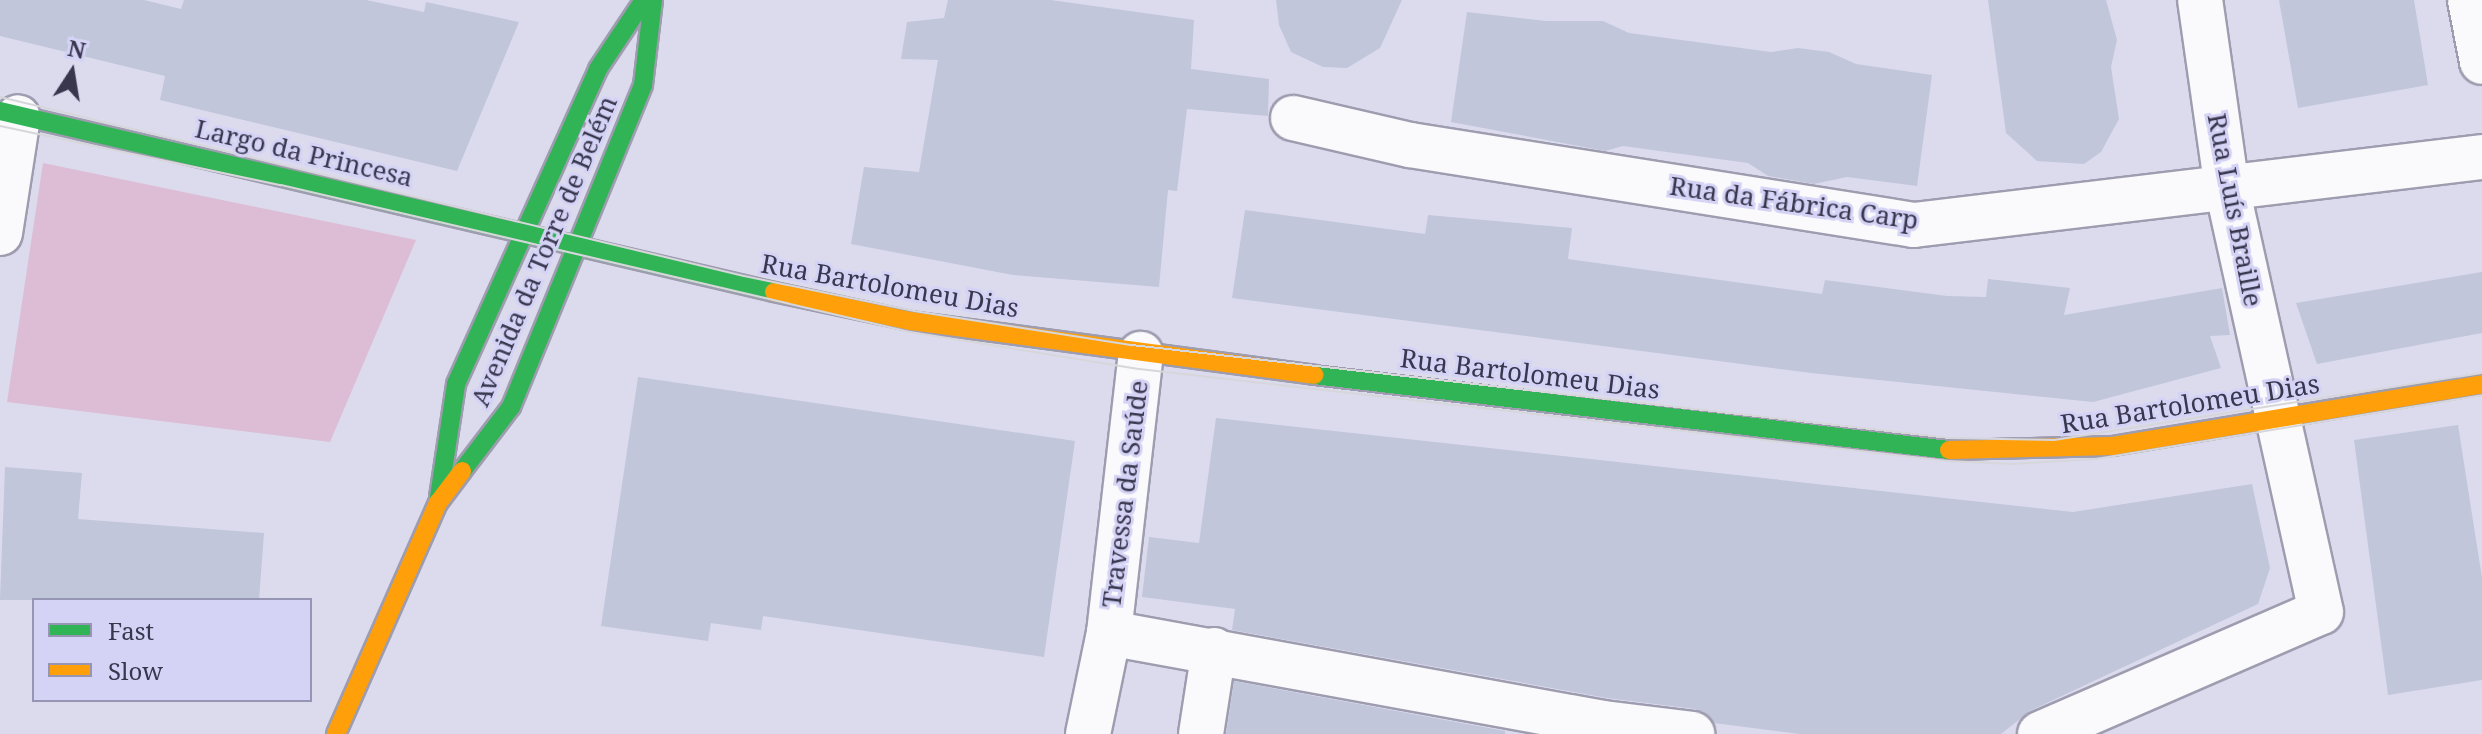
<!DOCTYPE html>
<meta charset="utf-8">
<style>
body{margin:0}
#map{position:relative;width:2482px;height:734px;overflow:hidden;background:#dcdbee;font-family:"Noto Serif",serif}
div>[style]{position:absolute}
.green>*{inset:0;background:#dcbdd5}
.building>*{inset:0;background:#c1c6da}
.roads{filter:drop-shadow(2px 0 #9e9caf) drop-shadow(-2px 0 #9e9caf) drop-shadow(0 2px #9e9caf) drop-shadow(0 -2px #9e9caf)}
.street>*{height:44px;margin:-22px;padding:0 22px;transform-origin:22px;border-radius:22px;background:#fafafc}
.fast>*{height:18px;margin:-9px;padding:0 9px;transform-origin:9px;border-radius:9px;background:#30b455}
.slow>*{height:18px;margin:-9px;padding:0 9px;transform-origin:9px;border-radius:9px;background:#ff9f0a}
.tram>*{height:2px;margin:-1px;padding:0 1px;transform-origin:1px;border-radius:1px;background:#d6d6db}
span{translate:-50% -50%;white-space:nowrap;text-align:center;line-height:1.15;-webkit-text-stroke:6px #d4d3f6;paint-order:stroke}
.street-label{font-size:26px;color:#39374e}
.legend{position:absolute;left:32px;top:598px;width:280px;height:104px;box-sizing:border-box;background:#d4d3f6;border:2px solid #9695b3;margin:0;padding:10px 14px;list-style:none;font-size:24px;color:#39374e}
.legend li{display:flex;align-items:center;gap:16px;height:40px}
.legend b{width:40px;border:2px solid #9695b3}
.north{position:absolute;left:32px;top:32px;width:80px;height:80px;-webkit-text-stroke:6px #d4d3f6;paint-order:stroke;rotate:12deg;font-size:22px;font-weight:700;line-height:32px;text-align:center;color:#39374e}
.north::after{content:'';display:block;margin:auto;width:28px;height:36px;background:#39374e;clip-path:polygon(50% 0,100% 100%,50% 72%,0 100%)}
</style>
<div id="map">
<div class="green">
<i style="clip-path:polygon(43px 163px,416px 240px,330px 442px,7px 402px)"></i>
</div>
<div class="building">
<i style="clip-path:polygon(0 0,144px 0,181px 9px,184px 0,366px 0,424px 12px,426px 2px,519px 22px,457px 171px,160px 100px,165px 76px,0 36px)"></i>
<i style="clip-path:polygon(948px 0,1051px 0,1194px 20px,1191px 69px,1269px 79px,1268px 116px,1187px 109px,1177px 191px,1168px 190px,1159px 287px,1013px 275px,851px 244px,864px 167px,919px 172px,938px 60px,901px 59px,907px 22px,944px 18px)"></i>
<i style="clip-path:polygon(1276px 0,1402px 0,1380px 48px,1347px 68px,1323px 67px,1291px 52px,1279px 25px)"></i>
<i style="clip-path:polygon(1988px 0,2106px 0,2117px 40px,2111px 67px,2119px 119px,2101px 152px,2084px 164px,2037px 161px,2006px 133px)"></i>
<i style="clip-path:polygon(2279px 0,2414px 0,2428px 85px,2298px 108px)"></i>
<i style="clip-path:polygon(1467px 12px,1546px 21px,1603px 21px,1629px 33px,1771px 52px,1798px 48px,1829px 52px,1856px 64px,1932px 75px,1917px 186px,1847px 177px,1814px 184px,1768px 176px,1748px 163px,1623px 146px,1605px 151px,1451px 122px)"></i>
<i style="clip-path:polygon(1245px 210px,1425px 234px,1428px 215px,1572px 228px,1568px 259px,1822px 294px,1825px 280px,1947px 296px,1986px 297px,1988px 279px,2070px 288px,2064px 315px,2222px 288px,2230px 335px,2210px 336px,2221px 368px,2093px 402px,1811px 373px,1232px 298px)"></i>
<i style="clip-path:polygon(2482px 272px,2482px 333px,2317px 364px,2296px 303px)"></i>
<i style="clip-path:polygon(638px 377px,1075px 441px,1044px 657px,763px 616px,761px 630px,711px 623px,708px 641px,601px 626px)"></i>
<i style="clip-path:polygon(1216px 418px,2073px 512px,2252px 484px,2270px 568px,2258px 604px,2030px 711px,2001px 734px,1800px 734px,1714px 723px,1695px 709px,1607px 698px,1232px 630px,1235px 609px,1142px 597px,1149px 537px,1199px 543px)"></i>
<i style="clip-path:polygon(2458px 425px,2482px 578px,2482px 680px,2388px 695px,2354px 440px)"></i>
<i style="clip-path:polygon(5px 467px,82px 473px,78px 519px,264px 533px,259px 600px,0 600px)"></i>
<i style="clip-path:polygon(1234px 681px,1505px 731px,1505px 734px,1226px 734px)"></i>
</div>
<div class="roads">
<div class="street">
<i style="left:2470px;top:0;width:63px;rotate:79deg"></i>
<i style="left:1293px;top:118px;width:120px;rotate:13deg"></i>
<i style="left:1410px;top:145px;width:510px;rotate:9.02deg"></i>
<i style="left:1914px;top:225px;width:572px;rotate:-6.83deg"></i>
<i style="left:0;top:233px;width:117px;rotate:-81.2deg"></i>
<i style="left:1109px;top:633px;width:502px;rotate:10.33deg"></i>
<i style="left:1603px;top:723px;width:90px;rotate:7deg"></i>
<i style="left:1088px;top:734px;width:103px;rotate:-78.3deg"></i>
<i style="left:1109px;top:633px;width:281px;rotate:-83.5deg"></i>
<i style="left:1201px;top:734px;width:85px;rotate:-81.2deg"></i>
<i style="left:2040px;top:734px;width:306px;rotate:-23.5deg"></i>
<i style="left:2321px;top:612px;width:433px;rotate:-102.5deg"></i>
<i style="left:2227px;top:189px;width:191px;rotate:-98.1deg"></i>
</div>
<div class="fast">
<i style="left:0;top:111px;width:795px;rotate:13.16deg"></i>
<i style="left:1314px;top:375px;width:639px;rotate:6.74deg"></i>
<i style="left:462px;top:471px;width:81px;rotate:-52.6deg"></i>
<i style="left:511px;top:407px;width:348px;rotate:-67.7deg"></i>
<i style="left:643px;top:85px;width:86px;rotate:-83.3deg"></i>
<i style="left:439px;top:497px;width:114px;rotate:-81.4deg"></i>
<i style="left:456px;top:384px;width:346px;rotate:-65.7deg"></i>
<i style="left:598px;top:69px;width:83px;rotate:-56.3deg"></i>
</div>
<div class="slow">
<i style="left:774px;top:292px;width:140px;rotate:12deg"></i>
<i style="left:911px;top:321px;width:407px;rotate:7.6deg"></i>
<i style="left:1949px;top:450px;width:164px;rotate:-1.4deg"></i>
<i style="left:2113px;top:446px;width:374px;rotate:-9.5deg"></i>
<i style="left:336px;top:734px;width:253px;rotate:-66.2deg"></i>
<i style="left:438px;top:503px;width:40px;rotate:-53deg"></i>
</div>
</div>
<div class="tram">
<i style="left:0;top:97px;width:765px;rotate:13.53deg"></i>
<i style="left:744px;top:276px;width:174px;rotate:11.6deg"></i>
<i style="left:914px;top:311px;width:221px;rotate:8.9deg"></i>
<i style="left:1132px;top:345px;width:822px;rotate:6.49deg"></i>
<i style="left:1949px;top:438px;width:105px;rotate:1.1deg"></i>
<i style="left:2054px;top:440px;width:433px;rotate:-8.9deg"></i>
<i style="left:0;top:126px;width:287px;rotate:11.9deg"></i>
<i style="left:281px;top:185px;width:646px;rotate:13.15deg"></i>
<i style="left:910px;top:332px;width:232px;rotate:9.2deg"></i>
<i style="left:1139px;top:369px;width:815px;rotate:6.48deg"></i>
<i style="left:1949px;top:461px;width:63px;rotate:2.7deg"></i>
<i style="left:2012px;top:464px;width:84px;rotate:-3.4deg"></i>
<i style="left:2096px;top:459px;width:391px;rotate:-9.4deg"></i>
</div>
<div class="street-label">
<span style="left:304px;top:153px;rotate:13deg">Largo da Princesa</span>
<span style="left:1794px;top:203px;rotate:8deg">Rua da Fábrica Carp</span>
<span style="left:2235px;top:210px;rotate:79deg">Rua Luís Braille</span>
<span style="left:544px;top:251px;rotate:-67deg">Avenida da Torre de Belém</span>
<span style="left:890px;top:286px;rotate:10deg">Rua Bartolomeu Dias</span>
<span style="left:1530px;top:374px;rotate:7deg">Rua Bartolomeu Dias</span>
<span style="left:2190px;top:404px;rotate:-9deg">Rua Bartolomeu Dias</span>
<span style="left:1125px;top:494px;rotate:-83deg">Travessa da Saúde</span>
</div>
<ul class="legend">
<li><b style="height:10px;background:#30b455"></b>Fast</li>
<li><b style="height:10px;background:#ff9f0a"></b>Slow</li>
</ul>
<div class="north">N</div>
</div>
